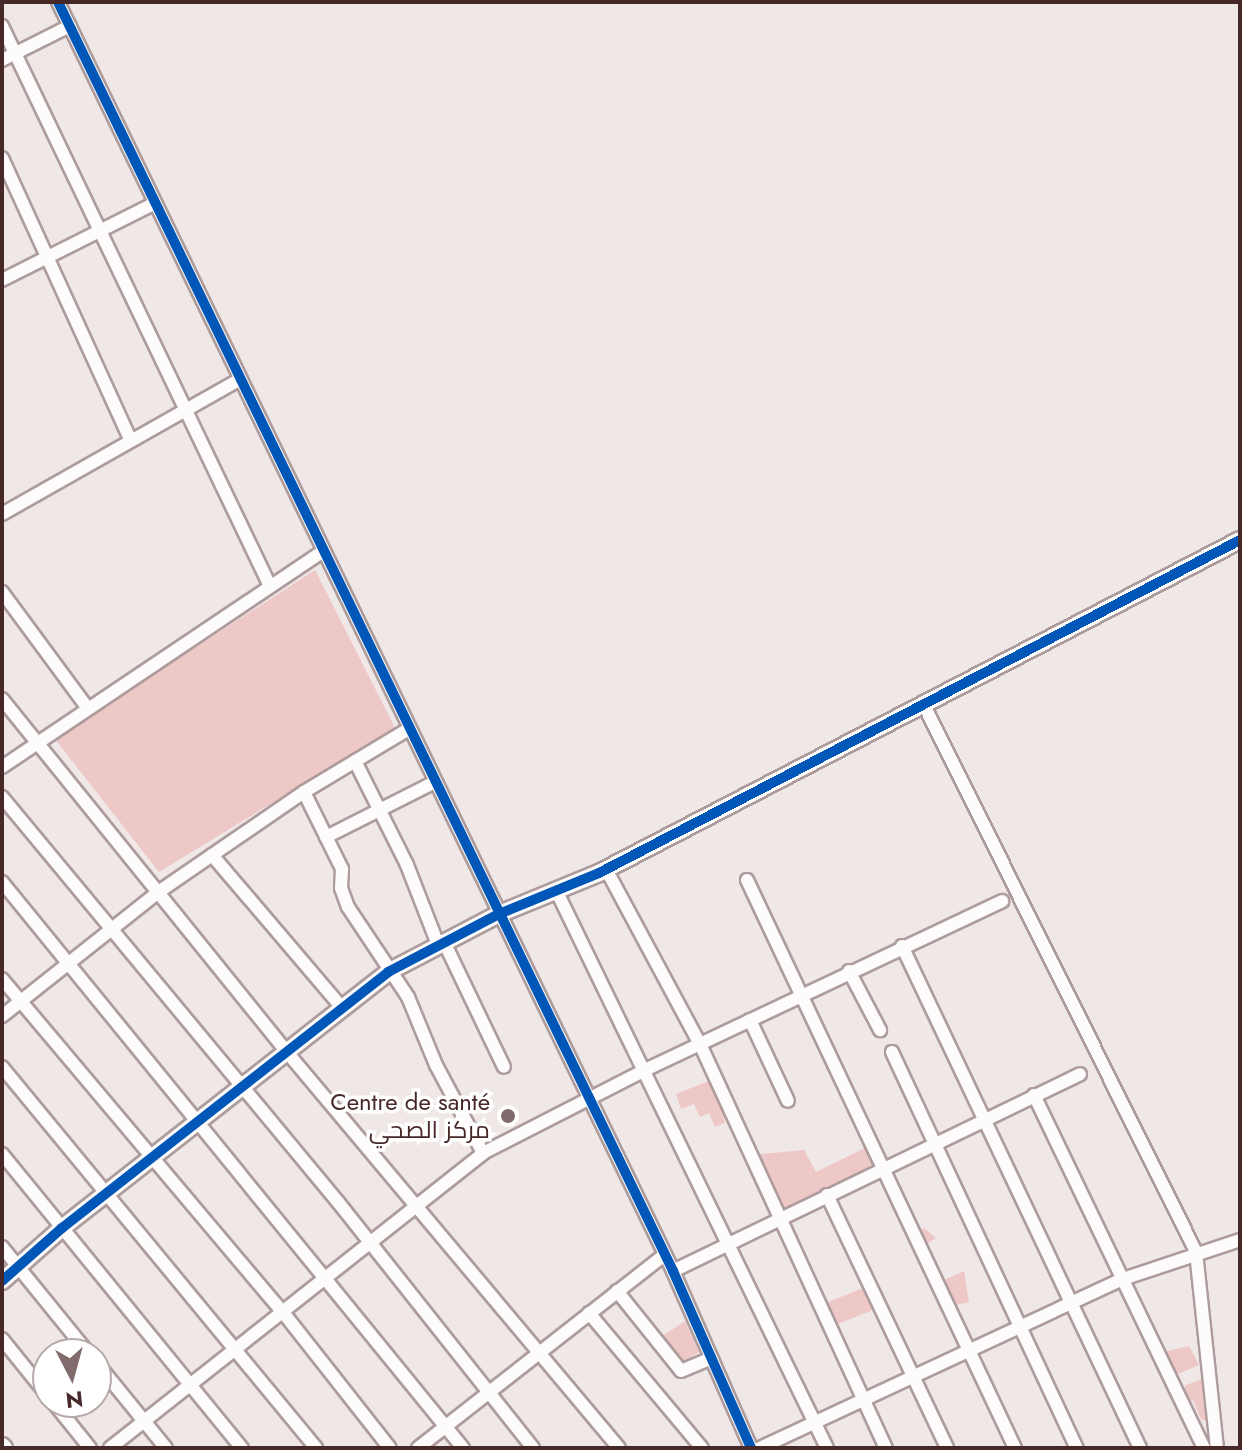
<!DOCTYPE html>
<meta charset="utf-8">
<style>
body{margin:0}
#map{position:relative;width:1242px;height:1450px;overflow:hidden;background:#f0e7e7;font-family:Jost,Cairo,sans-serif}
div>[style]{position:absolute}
.green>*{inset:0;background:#eec7c7;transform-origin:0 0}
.roads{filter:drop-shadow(2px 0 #ae9c9d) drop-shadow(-2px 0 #ae9c9d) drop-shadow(0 2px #ae9c9d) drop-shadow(0 -2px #ae9c9d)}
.street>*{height:12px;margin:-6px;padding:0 6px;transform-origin:6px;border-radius:6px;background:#fdfbfb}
.secondary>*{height:16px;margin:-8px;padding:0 8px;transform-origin:8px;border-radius:8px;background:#fdfbfb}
.cycleway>*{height:10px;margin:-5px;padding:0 5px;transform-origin:5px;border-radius:5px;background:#0057b8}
.dots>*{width:22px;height:22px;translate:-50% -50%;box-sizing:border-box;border:4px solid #fff;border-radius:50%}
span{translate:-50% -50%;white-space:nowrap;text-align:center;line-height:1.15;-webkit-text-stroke:7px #fff;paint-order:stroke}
.poi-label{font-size:24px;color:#472829}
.right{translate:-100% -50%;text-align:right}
.frame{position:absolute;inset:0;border:4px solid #472829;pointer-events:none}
.north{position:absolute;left:32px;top:1338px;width:80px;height:80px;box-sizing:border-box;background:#fff;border:2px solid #b5a9a9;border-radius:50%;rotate:174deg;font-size:22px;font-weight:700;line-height:32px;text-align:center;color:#472829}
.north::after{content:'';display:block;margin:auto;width:28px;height:36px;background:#826b6c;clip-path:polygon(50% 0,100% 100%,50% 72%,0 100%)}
</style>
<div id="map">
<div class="green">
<i style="clip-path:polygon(315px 570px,395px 728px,159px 872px,55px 739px)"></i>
<i style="clip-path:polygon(714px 1079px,725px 1123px,715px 1127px,709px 1113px,700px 1117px,694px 1104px,681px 1109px,676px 1094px)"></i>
<i style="clip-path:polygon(867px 1147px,877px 1168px,780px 1215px,752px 1155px,804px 1150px,816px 1172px)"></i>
<i style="clip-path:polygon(924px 1228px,936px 1238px,927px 1244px,942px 1281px,964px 1271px,969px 1302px,948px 1307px,914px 1233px)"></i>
<i style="left:868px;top:1286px;width:24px;height:50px;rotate:68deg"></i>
<i style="clip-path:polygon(685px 1321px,699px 1352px,681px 1364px,661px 1337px)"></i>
<i style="clip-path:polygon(1189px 1346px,1199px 1365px,1173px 1376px,1164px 1352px)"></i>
<i style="clip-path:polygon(1217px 1374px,1221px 1428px,1201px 1419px,1193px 1400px,1185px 1404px,1181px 1396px,1186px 1385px)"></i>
</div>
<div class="roads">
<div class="street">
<i style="left:58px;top:2px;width:1410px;rotate:64.14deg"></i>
<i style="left:673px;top:1271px;width:193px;rotate:66.2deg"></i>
<i style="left:2px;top:26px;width:621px;rotate:64.43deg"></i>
<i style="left:2px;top:60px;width:76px;rotate:-26.6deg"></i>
<i style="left:2px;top:158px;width:309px;rotate:65.5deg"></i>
<i style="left:2px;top:280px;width:169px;rotate:-26.7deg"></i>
<i style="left:2px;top:514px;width:274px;rotate:-29.5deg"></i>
<i style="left:2px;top:592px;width:142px;rotate:53.6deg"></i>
<i style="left:2px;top:699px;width:452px;rotate:51.1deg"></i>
<i style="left:286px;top:1051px;width:518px;rotate:50.01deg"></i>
<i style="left:923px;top:703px;width:613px;rotate:63.56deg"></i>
<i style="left:1196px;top:1252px;width:197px;rotate:83.9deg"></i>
<i style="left:407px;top:730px;width:120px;rotate:149deg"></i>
<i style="left:304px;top:792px;width:86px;rotate:63.7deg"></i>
<i style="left:342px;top:869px;width:19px;rotate:93deg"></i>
<i style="left:341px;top:888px;width:20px;rotate:70deg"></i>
<i style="left:348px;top:907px;width:108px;rotate:56.3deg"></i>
<i style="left:408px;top:997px;width:74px;rotate:67.6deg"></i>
<i style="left:436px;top:1065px;width:100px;rotate:61.9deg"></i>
<i style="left:355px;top:761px;width:116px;rotate:63.4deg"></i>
<i style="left:407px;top:865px;width:88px;rotate:68.7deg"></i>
<i style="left:2px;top:767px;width:384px;rotate:-33.9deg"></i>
<i style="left:2px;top:797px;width:526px;rotate:50.32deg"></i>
<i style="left:338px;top:1202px;width:314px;rotate:51.6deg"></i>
<i style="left:326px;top:837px;width:120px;rotate:-26.8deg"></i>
<i style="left:212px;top:855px;width:201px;rotate:49.6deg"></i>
<i style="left:606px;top:869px;width:199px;rotate:61.8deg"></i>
<i style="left:700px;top:1044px;width:445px;rotate:65.3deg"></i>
<i style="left:747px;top:880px;width:628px;rotate:64.74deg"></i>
<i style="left:2px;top:882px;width:730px;rotate:50.84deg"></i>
<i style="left:556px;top:890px;width:620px;rotate:64.1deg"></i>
<i style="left:445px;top:944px;width:136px;rotate:64.4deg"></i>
<i style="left:902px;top:946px;width:556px;rotate:64.63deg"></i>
<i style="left:849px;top:971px;width:67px;rotate:62.3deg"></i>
<i style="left:2px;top:979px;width:434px;rotate:49.9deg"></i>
<i style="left:282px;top:1311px;width:174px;rotate:51.8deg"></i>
<i style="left:2px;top:1016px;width:198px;rotate:-38.4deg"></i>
<i style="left:157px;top:893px;width:178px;rotate:-34.5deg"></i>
<i style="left:750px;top:1020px;width:89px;rotate:64.9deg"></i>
<i style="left:892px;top:1052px;width:437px;rotate:65deg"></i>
<i style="left:2px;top:1067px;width:494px;rotate:50.5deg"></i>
<i style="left:1034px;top:1095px;width:392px;rotate:64.3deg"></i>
<i style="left:2px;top:1154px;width:380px;rotate:50.8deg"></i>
<i style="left:827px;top:1195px;width:280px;rotate:64.6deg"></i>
<i style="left:2px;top:1247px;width:138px;rotate:50.9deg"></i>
<i style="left:673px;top:1271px;width:452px;rotate:-25.8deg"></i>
<i style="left:617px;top:1291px;width:102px;rotate:51.3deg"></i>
<i style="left:681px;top:1371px;width:33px;rotate:-23deg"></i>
<i style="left:589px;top:1313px;width:176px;rotate:50.1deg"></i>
<i style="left:2px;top:1339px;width:73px;rotate:51.1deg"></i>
<i style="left:96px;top:1362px;width:111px;rotate:50.9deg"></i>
<i style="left:53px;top:1402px;width:59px;rotate:51.2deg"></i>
<i style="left:110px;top:1448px;width:476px;rotate:-38.3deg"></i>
<i style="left:483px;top:1153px;width:184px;rotate:-27.1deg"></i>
<i style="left:647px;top:1069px;width:393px;rotate:-25.3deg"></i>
<i style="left:418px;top:1448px;width:313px;rotate:-38.1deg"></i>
<i style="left:760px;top:1448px;width:400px;rotate:-25deg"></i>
<i style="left:1123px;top:1279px;width:123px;rotate:-18.4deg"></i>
</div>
<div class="secondary">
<i style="left:2px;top:1281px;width:80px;rotate:-41.5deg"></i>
<i style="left:62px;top:1228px;width:415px;rotate:-38.1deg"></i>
<i style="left:388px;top:972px;width:125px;rotate:-27.6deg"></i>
<i style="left:499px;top:914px;width:108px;rotate:-22.3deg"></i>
<i style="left:599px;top:873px;width:722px;rotate:-27.45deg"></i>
<i style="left:2px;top:1446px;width:3px;rotate:45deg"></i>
</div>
</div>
<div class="cycleway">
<i style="left:58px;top:2px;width:1410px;rotate:64.14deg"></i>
<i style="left:673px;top:1271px;width:193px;rotate:66.2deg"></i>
<i style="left:2px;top:1281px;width:80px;rotate:-41.5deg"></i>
<i style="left:62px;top:1228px;width:415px;rotate:-38.1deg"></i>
<i style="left:388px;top:972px;width:125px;rotate:-27.6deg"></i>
<i style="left:499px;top:914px;width:108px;rotate:-22.3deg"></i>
<i style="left:599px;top:873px;width:722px;rotate:-27.45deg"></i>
</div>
<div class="dots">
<i style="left:508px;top:1116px;background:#826b6c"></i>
</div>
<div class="poi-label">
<span class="right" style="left:490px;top:1116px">Centre de santé<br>مركز الصحي</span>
</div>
<div class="frame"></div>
<div class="north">N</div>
</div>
